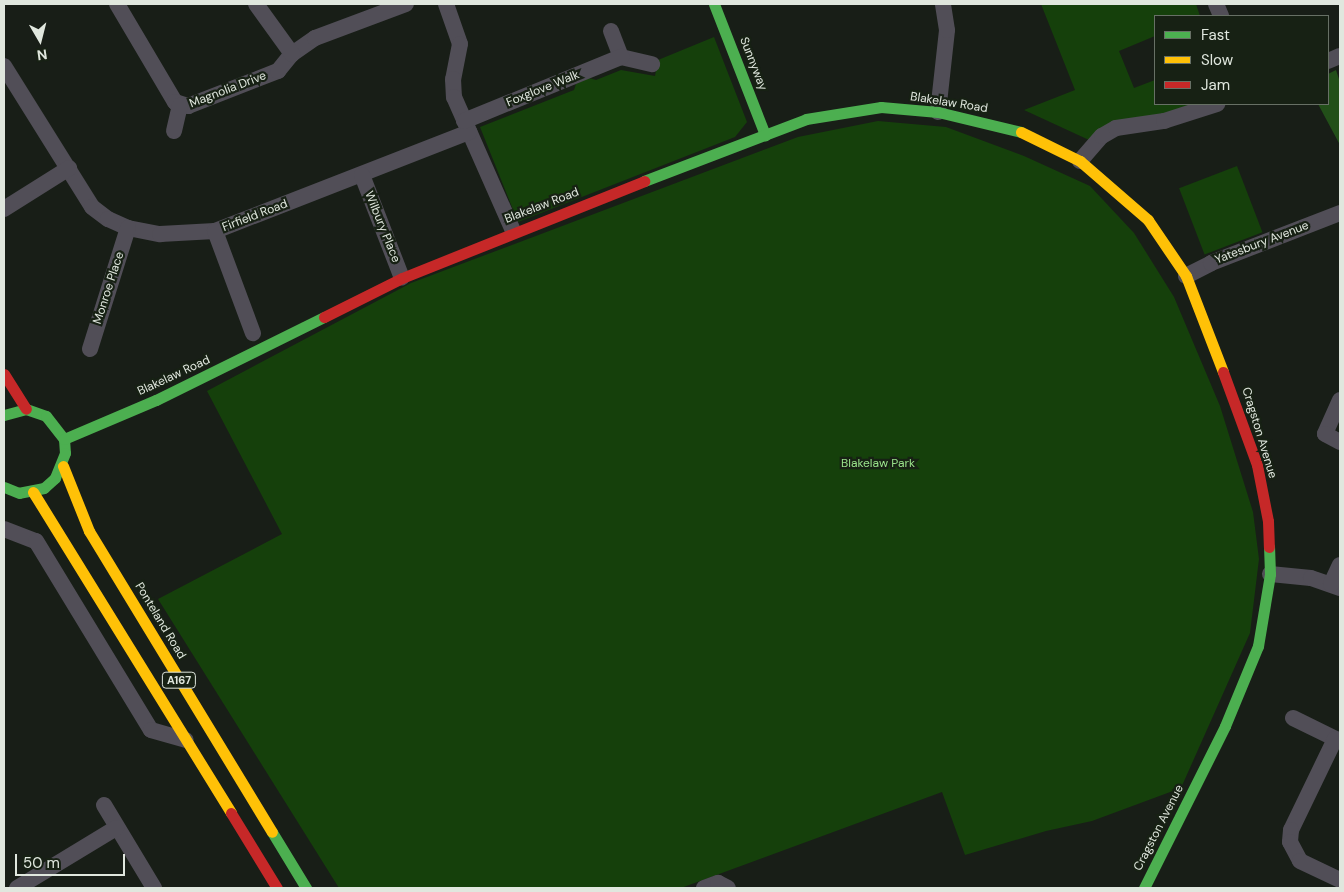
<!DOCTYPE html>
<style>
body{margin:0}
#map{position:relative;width:1344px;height:892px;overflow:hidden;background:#181e17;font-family:"DM Sans",sans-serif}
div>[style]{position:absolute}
.green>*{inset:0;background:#15400b;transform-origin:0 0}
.forest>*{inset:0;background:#224f19}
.street>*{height:16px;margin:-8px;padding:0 8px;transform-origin:8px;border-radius:8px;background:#514e57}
.fast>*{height:11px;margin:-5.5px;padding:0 5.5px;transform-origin:5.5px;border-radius:5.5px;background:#4caf50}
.slow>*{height:11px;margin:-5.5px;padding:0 5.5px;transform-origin:5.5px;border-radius:5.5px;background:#ffc107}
.jam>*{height:11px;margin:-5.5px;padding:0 5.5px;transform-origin:5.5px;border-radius:5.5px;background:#c62828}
span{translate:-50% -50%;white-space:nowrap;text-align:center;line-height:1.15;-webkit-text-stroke:4.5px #172114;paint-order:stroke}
.shield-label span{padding:1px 4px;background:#172114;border:1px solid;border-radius:4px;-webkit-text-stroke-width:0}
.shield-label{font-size:11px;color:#e0e7de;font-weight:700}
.street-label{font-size:12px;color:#e0e7de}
.park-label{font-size:12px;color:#99e18a}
.frame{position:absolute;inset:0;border:5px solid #e0e7de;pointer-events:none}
.legend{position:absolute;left:1154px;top:15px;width:175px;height:90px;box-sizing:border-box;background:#172114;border:1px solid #677065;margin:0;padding:6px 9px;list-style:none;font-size:15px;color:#e0e7de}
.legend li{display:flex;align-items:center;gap:10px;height:25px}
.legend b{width:25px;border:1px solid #677065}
.north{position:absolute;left:15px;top:15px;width:50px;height:50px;-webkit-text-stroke:4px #172114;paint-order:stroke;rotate:172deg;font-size:14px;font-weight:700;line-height:20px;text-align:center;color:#e0e7de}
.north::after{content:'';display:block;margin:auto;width:18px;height:22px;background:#e0e7de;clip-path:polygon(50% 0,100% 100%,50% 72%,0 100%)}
.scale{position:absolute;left:15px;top:854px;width:110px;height:22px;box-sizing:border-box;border:2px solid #e0e7de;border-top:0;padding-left:6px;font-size:15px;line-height:18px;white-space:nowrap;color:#e0e7de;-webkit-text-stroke:4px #172114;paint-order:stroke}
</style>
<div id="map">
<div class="green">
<i style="clip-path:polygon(1041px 4px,1196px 4px,1200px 16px,1155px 16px,1155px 36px,1119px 51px,1134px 88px,1155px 80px,1155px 104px,1207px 104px,1089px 140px,1024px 110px,1075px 90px)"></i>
<i style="clip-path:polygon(714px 37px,747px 122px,735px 137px,518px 222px,480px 127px,574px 90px,576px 84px,589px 78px,596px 80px,621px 70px,655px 76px,658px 60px)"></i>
<i style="clip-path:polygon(878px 121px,946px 127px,1024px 156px,1090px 186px,1134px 233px,1174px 297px,1220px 406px,1253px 512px,1259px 559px,1250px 633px,1181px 788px,1092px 821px,1046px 831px,965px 855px,942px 792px,681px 888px,339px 888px,158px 599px,282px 534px,207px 391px,411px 283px,798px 137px)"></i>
<i style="left:1237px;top:166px;width:71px;height:62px;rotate:69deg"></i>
</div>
<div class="forest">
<i style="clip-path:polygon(1336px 70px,1340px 82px,1340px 145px,1318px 104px,1328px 104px,1328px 74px)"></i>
</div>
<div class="street">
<i style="left:117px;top:4px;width:114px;rotate:59.4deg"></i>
<i style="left:175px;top:102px;width:14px;rotate:17deg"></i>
<i style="left:188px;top:106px;width:97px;rotate:-21.3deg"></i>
<i style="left:278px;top:71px;width:22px;rotate:-51deg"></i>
<i style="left:292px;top:54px;width:28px;rotate:-35deg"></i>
<i style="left:315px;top:38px;width:97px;rotate:-20.5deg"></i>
<i style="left:256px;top:4px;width:62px;rotate:54.2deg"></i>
<i style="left:446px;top:4px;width:42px;rotate:70.7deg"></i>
<i style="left:460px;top:44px;width:36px;rotate:101deg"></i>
<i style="left:453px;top:79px;width:18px;rotate:87deg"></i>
<i style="left:454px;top:97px;width:146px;rotate:66.2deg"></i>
<i style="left:1216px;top:4px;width:13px;rotate:67deg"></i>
<i style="left:611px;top:31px;width:28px;rotate:69deg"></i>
<i style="left:621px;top:57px;width:32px;rotate:13deg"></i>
<i style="left:1328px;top:61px;width:13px;rotate:-23deg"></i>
<i style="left:4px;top:66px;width:166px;rotate:58deg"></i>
<i style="left:92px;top:207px;width:20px;rotate:37deg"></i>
<i style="left:108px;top:219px;width:22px;rotate:24deg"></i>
<i style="left:128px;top:228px;width:33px;rotate:11deg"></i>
<i style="left:160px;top:234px;width:55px;rotate:-3.1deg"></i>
<i style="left:215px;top:231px;width:273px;rotate:-21.3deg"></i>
<i style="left:938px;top:112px;width:82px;rotate:-83.7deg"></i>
<i style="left:947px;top:30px;width:26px;rotate:-99deg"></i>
<i style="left:464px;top:121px;width:170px;rotate:-22.2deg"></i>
<i style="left:174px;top:131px;width:26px;rotate:-77deg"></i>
<i style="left:1080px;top:161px;width:33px;rotate:-49deg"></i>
<i style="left:1102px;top:136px;width:16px;rotate:-30deg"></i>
<i style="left:1116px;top:128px;width:49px;rotate:-8.3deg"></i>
<i style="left:1164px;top:121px;width:56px;rotate:-17.8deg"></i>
<i style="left:362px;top:175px;width:110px;rotate:68.8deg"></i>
<i style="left:4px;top:209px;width:77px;rotate:-32.2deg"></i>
<i style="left:215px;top:231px;width:109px;rotate:69.6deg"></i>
<i style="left:1186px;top:276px;width:28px;rotate:-27deg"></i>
<i style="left:1211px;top:263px;width:138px;rotate:-21.2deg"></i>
<i style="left:90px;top:349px;width:127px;rotate:-72.6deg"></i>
<i style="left:1340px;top:400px;width:37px;rotate:114deg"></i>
<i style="left:1325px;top:434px;width:17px;rotate:28deg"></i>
<i style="left:4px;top:529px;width:34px;rotate:21deg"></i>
<i style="left:36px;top:541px;width:221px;rotate:58.7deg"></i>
<i style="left:151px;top:730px;width:36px;rotate:16deg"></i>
<i style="left:1270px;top:574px;width:41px;rotate:5.6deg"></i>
<i style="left:1311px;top:578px;width:31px;rotate:19deg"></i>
<i style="left:1331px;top:584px;width:21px;rotate:-65deg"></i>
<i style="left:1293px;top:718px;width:52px;rotate:26.1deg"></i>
<i style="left:1335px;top:739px;width:101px;rotate:115.8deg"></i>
<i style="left:1291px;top:830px;width:12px;rotate:95deg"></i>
<i style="left:1290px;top:842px;width:21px;rotate:62deg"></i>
<i style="left:1300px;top:861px;width:44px;rotate:25.4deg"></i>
<i style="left:104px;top:805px;width:97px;rotate:58.9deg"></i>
<i style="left:17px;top:888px;width:116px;rotate:-31.2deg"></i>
<i style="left:704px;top:888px;width:15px;rotate:-20deg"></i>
<i style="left:718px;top:883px;width:11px;rotate:27deg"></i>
</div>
<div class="fast">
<i style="left:714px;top:4px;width:141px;rotate:68.7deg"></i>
<i style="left:644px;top:181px;width:173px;rotate:-20.9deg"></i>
<i style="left:806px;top:119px;width:76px;rotate:-9.1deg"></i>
<i style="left:881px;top:107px;width:57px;rotate:5deg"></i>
<i style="left:938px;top:112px;width:85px;rotate:13.5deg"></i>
<i style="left:4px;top:415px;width:23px;rotate:-15deg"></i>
<i style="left:26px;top:409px;width:21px;rotate:19deg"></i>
<i style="left:46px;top:416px;width:29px;rotate:52deg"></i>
<i style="left:64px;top:439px;width:14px;rotate:86deg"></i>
<i style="left:65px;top:453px;width:27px;rotate:112deg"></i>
<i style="left:55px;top:478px;width:15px;rotate:138deg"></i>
<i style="left:44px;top:488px;width:25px;rotate:169deg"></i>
<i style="left:19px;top:493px;width:16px;rotate:-158deg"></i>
<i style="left:64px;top:439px;width:100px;rotate:-23deg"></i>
<i style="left:156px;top:400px;width:187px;rotate:-26.3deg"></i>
<i style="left:272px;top:832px;width:66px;rotate:58.7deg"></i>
<i style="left:1144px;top:888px;width:181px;rotate:-63.4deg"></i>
<i style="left:1225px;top:726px;width:87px;rotate:-67.6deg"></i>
<i style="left:1258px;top:646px;width:73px;rotate:-80.5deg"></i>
<i style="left:1270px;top:574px;width:27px;rotate:-92deg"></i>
</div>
<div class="slow">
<i style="left:1021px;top:132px;width:66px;rotate:26.2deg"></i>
<i style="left:1080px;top:161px;width:90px;rotate:40.9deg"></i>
<i style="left:1148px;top:220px;width:68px;rotate:55.8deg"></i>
<i style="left:1186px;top:276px;width:103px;rotate:68.9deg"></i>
<i style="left:63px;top:466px;width:70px;rotate:68.2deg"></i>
<i style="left:89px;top:531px;width:352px;rotate:58.7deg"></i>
<i style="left:33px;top:492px;width:377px;rotate:58.3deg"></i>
</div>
<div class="jam">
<i style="left:324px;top:317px;width:87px;rotate:-26.6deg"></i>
<i style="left:402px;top:278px;width:261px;rotate:-21.8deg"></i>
<i style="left:1223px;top:372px;width:99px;rotate:69.9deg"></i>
<i style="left:1257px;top:465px;width:57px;rotate:78.9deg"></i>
<i style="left:1268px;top:521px;width:26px;rotate:88deg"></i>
<i style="left:4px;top:374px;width:41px;rotate:57.8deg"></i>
<i style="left:231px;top:813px;width:88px;rotate:58.5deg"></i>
</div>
<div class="shield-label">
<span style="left:179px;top:680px">A167</span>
</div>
<div class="street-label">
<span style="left:753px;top:64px;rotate:69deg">Sunnyway</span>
<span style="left:543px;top:89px;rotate:-22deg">Foxglove Walk</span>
<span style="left:228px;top:90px;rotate:-21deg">Magnolia Drive</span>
<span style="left:949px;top:103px;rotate:9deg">Blakelaw Road</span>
<span style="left:542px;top:206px;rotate:-21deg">Blakelaw Road</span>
<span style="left:255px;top:216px;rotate:-21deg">Firfield Road</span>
<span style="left:382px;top:227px;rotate:68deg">Wilbury Place</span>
<span style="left:1262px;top:243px;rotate:-21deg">Yatesbury Avenue</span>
<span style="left:109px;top:288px;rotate:-72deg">Monroe Place</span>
<span style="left:174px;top:376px;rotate:-25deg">Blakelaw Road</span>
<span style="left:1259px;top:433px;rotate:73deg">Cragston Avenue</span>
<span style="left:160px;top:621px;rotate:59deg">Ponteland Road</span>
<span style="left:1159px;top:828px;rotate:-63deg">Cragston Avenue</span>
</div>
<div class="park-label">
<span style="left:878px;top:464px">Blakelaw Park</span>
</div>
<div class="frame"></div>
<ul class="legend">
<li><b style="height:6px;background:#4caf50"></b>Fast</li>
<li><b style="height:6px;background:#ffc107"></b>Slow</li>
<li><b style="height:6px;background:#c62828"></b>Jam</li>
</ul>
<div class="north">N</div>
<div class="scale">50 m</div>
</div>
